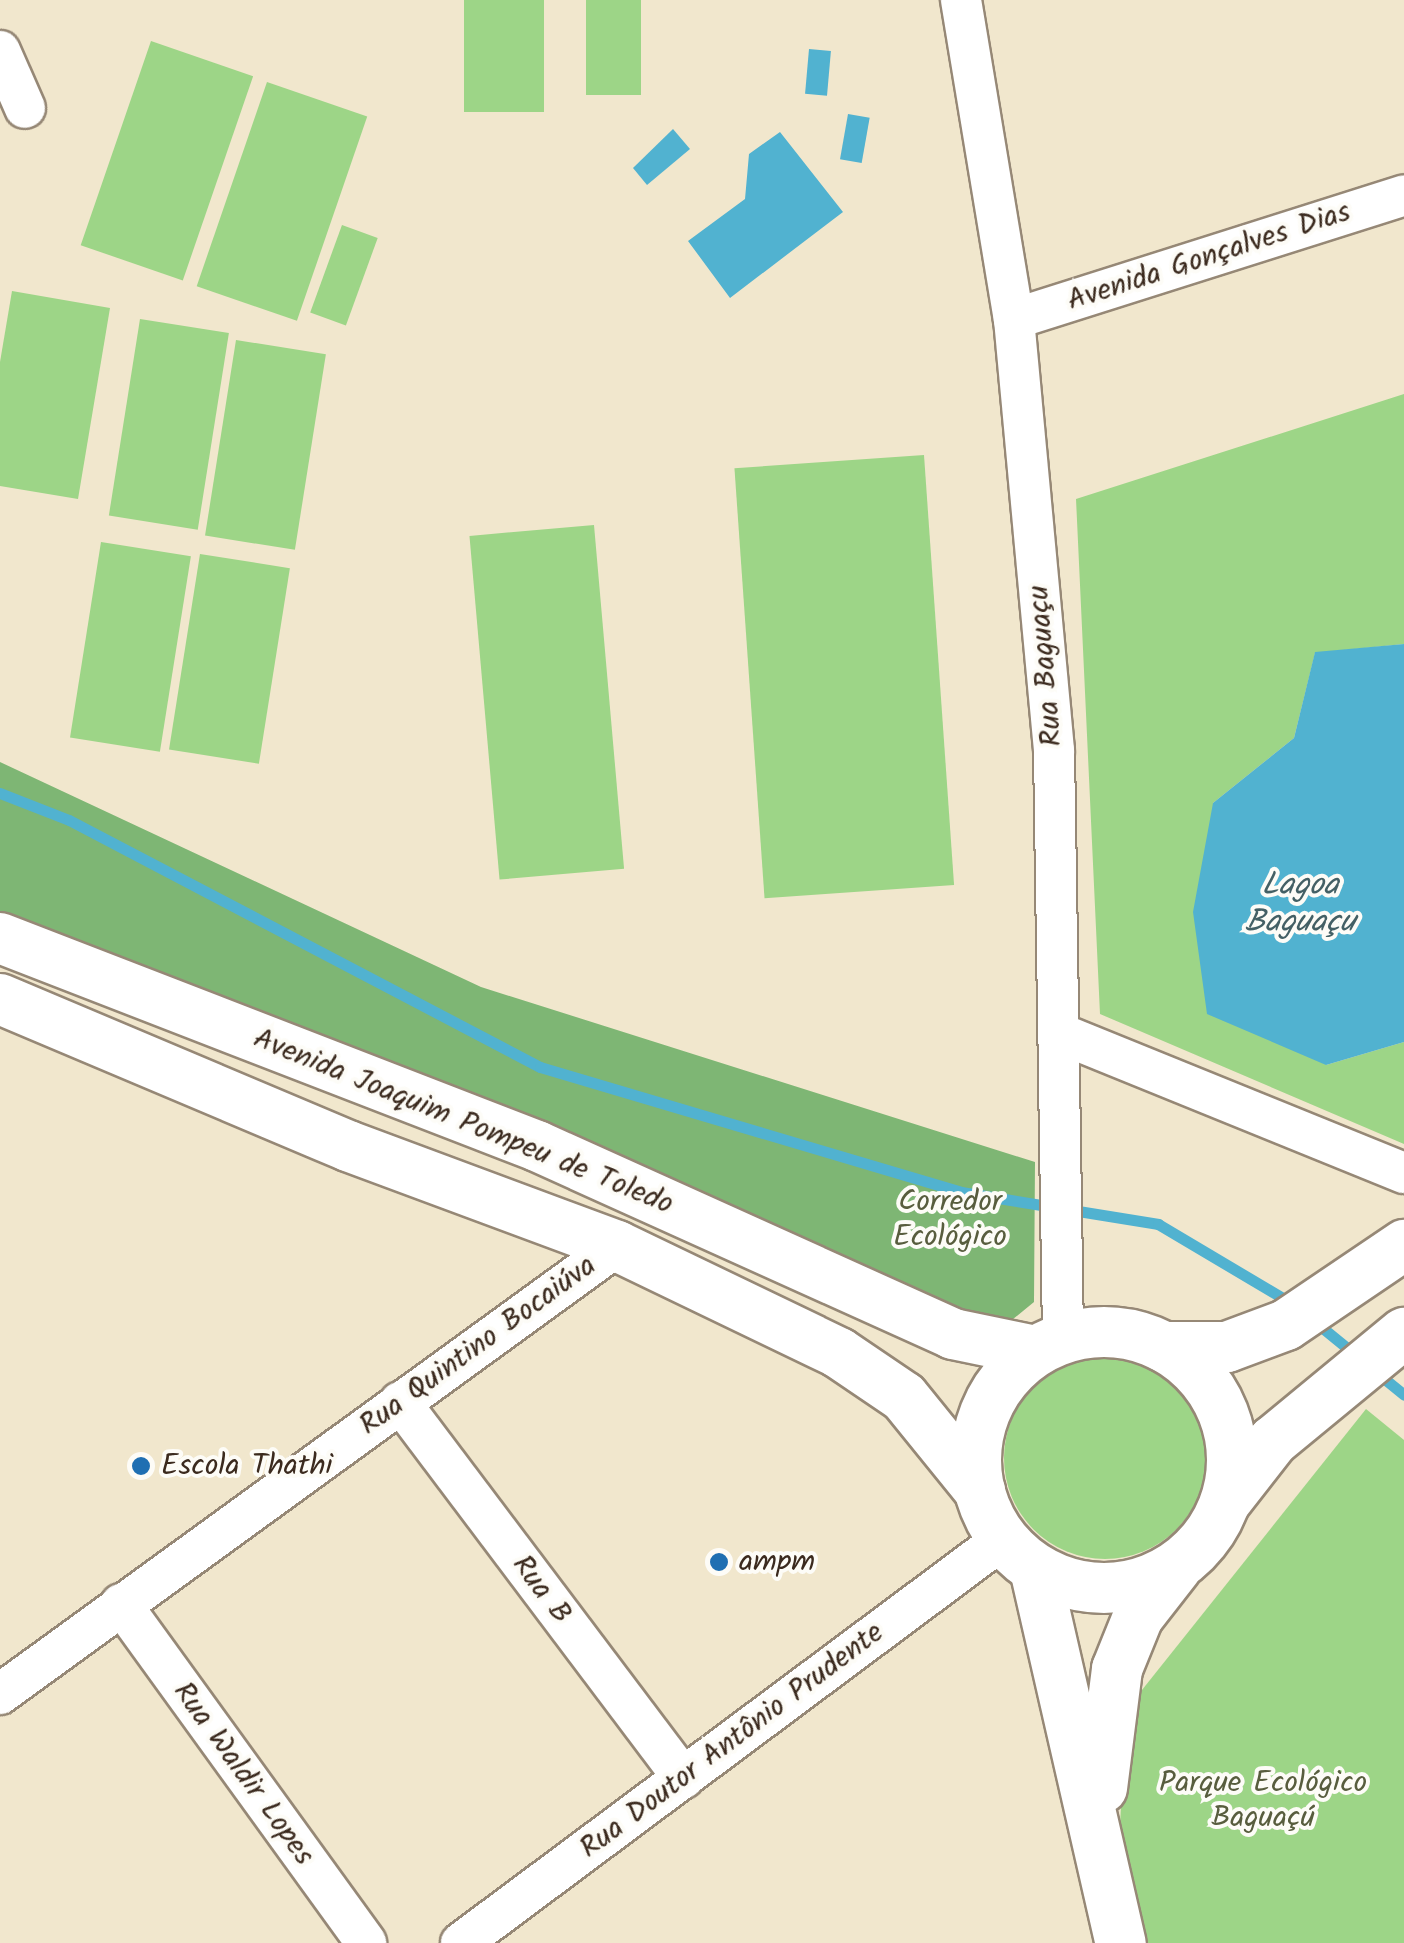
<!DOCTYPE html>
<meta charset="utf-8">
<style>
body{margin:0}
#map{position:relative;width:1404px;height:1943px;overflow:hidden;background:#f1e7cd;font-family:Kalam,sans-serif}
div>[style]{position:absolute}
.green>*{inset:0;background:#9dd587;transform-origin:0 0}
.round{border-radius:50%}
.forest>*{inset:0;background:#7eb674}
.water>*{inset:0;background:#51b2d0;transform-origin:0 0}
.stream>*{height:11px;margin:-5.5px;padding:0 5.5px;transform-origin:5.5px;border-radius:5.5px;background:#51b2d0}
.roads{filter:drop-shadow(2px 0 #968876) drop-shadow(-2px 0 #968876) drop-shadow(0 2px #968876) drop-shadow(0 -2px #968876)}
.minor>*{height:40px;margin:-20px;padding:0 20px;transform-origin:20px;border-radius:20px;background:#fff}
.major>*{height:50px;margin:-25px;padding:0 25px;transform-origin:25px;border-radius:25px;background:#fff}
.major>.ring{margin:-25px;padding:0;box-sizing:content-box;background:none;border:50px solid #fff;border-radius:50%}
.dots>*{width:28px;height:28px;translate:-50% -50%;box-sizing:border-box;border:5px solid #fdfcf7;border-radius:50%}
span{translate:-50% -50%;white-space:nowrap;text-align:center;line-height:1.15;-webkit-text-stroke:8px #fdfcf7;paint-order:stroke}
.street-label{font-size:30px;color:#3b2a1e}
.park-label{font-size:30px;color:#585d3e}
.poi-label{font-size:30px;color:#3b2a1e}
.left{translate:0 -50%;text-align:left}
.water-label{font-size:32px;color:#446065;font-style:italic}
</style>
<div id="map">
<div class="green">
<i style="left:464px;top:0;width:80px;height:112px"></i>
<i style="left:586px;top:0;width:55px;height:95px"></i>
<i style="left:151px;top:41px;width:108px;height:216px;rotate:19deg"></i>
<i style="left:267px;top:82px;width:106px;height:216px;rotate:19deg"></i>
<i style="left:342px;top:225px;width:38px;height:93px;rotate:20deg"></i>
<i style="clip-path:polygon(12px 291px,110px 308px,78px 499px,0 486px,0 362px)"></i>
<i style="left:140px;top:319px;width:90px;height:199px;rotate:9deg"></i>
<i style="left:236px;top:340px;width:91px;height:198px;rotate:9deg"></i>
<i style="clip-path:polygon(1404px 394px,1404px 644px,1315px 653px,1294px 738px,1213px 803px,1326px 1065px,1404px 1042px,1404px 1144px,1100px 1014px,1076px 499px)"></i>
<i style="left:924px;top:455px;width:431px;height:190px;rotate:86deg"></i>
<i style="left:594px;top:525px;width:345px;height:125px;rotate:85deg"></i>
<i style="left:101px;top:542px;width:91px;height:198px;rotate:9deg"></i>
<i style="left:200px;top:554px;width:91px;height:198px;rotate:9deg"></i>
<i class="round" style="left:1004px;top:1357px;width:202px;height:202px"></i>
<i style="clip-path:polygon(1366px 1409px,1404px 1440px,1404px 1943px,1143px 1943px,1119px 1845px,1126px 1710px)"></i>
</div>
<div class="forest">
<i style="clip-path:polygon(0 762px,481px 987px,1035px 1162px,1034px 1302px,1002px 1328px,0 932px)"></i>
</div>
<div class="water">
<i style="left:809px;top:49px;width:22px;height:45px;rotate:5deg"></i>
<i style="left:848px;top:114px;width:22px;height:46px;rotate:10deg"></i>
<i style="clip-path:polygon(673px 129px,690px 149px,647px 185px,633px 168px)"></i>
<i style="clip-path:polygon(780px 132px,843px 212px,730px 298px,688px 241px,745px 199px,749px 154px)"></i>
<i style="clip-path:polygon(1404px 644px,1404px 1042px,1326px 1065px,1207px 1014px,1193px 912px,1213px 803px,1294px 738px,1315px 652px)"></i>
</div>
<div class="stream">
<i style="left:0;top:793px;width:74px;rotate:21.4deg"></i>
<i style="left:69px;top:820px;width:532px;rotate:27.67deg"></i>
<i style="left:540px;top:1067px;width:439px;rotate:16.5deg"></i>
<i style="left:961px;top:1192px;width:200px;rotate:9.2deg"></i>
<i style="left:1158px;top:1224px;width:161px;rotate:30.7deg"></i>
<i style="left:1314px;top:1321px;width:57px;rotate:39.3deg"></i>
<i style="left:1376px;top:1372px;width:36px;rotate:39deg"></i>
</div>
<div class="roads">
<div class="minor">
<i style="left:961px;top:0;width:323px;rotate:80.6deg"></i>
<i style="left:1014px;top:319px;width:433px;rotate:84.7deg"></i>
<i style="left:1054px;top:750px;width:588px;rotate:89.12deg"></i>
<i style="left:0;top:51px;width:62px;rotate:66.3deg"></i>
<i style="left:1014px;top:319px;width:409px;rotate:-17.6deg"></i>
<i style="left:1059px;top:1033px;width:372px;rotate:22.1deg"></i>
<i style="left:400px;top:1402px;width:471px;rotate:53deg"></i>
<i style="left:121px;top:1604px;width:418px;rotate:54.1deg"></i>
<i style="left:0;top:1694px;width:762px;rotate:-35.98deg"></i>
<i style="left:461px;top:1943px;width:676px;rotate:-36.7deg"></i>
</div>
<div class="major">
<i style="left:0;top:938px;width:576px;rotate:21.17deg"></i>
<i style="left:537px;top:1146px;width:457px;rotate:24.3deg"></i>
<i style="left:953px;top:1334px;width:84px;rotate:11.7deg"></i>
<i style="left:0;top:999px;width:378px;rotate:22.9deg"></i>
<i style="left:348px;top:1146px;width:287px;rotate:20.4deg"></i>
<i style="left:617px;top:1246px;width:246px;rotate:25.7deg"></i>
<i style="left:839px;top:1353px;width:78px;rotate:34.1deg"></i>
<i style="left:904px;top:1397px;width:121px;rotate:51deg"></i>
<i class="ring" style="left:976px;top:1332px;width:206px;height:206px"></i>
<i style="left:1164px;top:1347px;width:63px"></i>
<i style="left:1227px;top:1347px;width:63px;rotate:-20.4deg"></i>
<i style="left:1286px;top:1325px;width:143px;rotate:-34.1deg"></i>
<i style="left:1227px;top:1500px;width:75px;rotate:-52.1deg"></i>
<i style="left:1273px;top:1441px;width:170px;rotate:-39.5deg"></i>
<i style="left:1035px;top:1569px;width:384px;rotate:77.1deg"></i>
<i style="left:1102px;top:1788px;width:120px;rotate:-82.8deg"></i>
<i style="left:1117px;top:1669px;width:56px;rotate:-68deg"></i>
<i style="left:1138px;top:1617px;width:63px;rotate:-52deg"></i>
</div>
</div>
<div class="dots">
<i style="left:141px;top:1466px;background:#1f6fb2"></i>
<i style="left:719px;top:1562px;background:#1f6fb2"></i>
</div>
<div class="street-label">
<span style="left:1209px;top:257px;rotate:-18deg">Avenida Gonçalves Dias</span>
<span style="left:1046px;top:666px;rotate:-95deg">Rua Baguaçu</span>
<span style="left:463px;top:1122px;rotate:22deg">Avenida Joaquim Pompeu de Toledo</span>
<span style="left:478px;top:1346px;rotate:-36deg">Rua Quintino Bocaiúva</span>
<span style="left:541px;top:1590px;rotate:53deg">Rua B</span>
<span style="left:732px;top:1741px;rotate:-37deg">Rua Doutor Antônio Prudente</span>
<span style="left:243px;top:1774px;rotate:54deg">Rua Waldir Lopes</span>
</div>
<div class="park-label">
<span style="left:950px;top:1219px">Corredor<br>Ecológico</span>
<span style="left:1263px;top:1800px">Parque Ecológico<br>Baguaçú</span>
</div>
<div class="poi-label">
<span class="left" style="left:161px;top:1466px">Escola Thathi</span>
<span class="left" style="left:739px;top:1562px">ampm</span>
</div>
<div class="water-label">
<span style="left:1300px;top:905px">Lagoa<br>Baguaçu</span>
</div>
</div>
